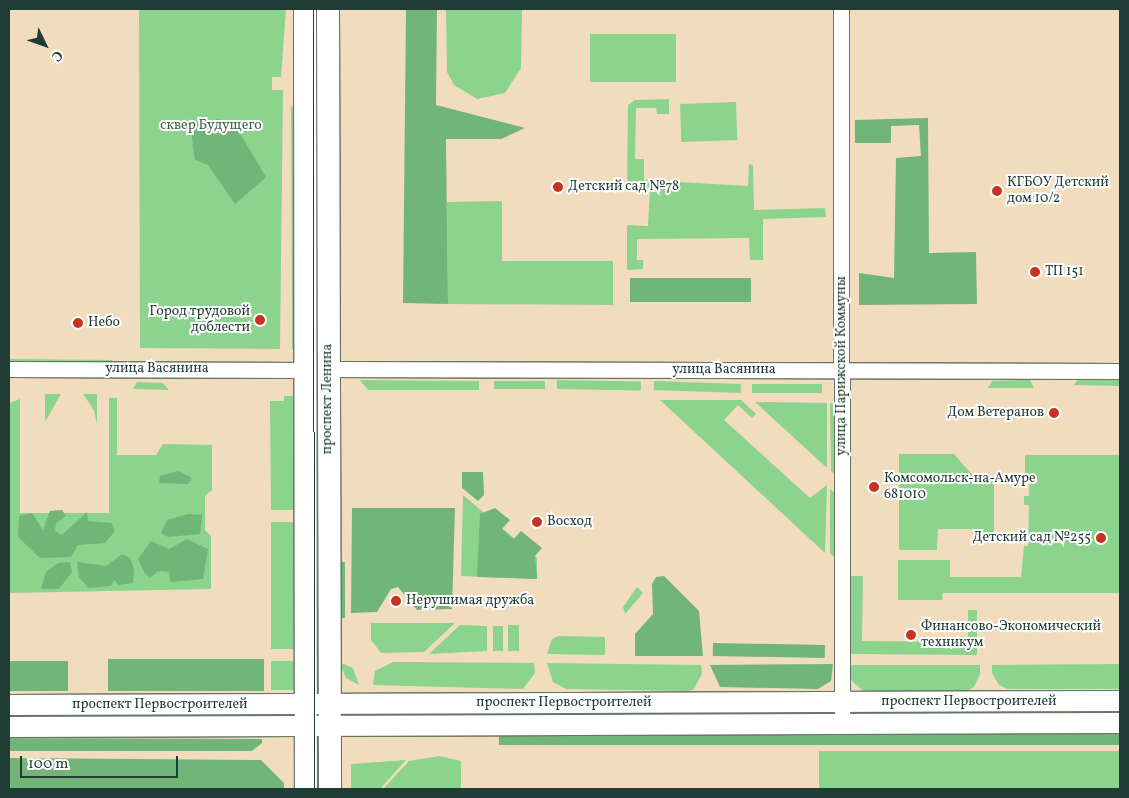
<!DOCTYPE html>
<meta charset="utf-8">
<style>
body{margin:0}
#map{position:relative;width:1129px;height:798px;overflow:hidden;background:#f2dcbe;font-family:Vollkorn,serif}
div>[style]{position:absolute}
.green>*{inset:0;background:#8cd38e;transform-origin:0 0}
.forest>*{inset:0;background:#71b579;transform-origin:0 0}
.roads{filter:drop-shadow(1px 0 #697564) drop-shadow(-1px 0 #697564) drop-shadow(0 1px #697564) drop-shadow(0 -1px #697564)}
.minor>*{height:15px;margin:-7.5px;padding:0 7.5px;transform-origin:7.5px;border-radius:7.5px;background:#fff}
.major>*{height:20px;margin:-10px;padding:0 10px;transform-origin:10px;border-radius:10px;background:#fff}
.highway>*{height:22px;margin:-11px;padding:0 11px;transform-origin:11px;border-radius:11px;background:#fff}
.tram>*{height:1px;margin:-0.5px;padding:0 0.5px;transform-origin:0.5px;border-radius:0.5px;background:#1f3d34}
.dots>*{width:14px;height:14px;translate:-50% -50%;box-sizing:border-box;border:2px solid #fff;border-radius:50%}
span{translate:-50% -50%;white-space:nowrap;text-align:center;line-height:1.15;-webkit-text-stroke:4px #fff;paint-order:stroke}
.park-label{font-size:14px;color:#3a624a}
.poi-label{font-size:14px;color:#1f3d34}
.left{translate:0 -50%;text-align:left}
.right{translate:-100% -50%;text-align:right}
.street-label{font-size:14px;color:#1f3d34}
.frame{position:absolute;inset:0;border:10px solid #1f3d34;pointer-events:none}
.north{position:absolute;left:20px;top:20px;width:50px;height:50px;-webkit-text-stroke:4px #fff;paint-order:stroke;rotate:132deg;font-size:14px;font-weight:700;line-height:20px;text-align:center;color:#1f3d34}
.north::after{content:'';display:block;margin:auto;width:18px;height:22px;background:#1f3d34;clip-path:polygon(50% 0,100% 100%,50% 72%,0 100%)}
.scale{position:absolute;left:20px;top:756px;width:158px;height:22px;box-sizing:border-box;border:2px solid #1f3d34;border-top:0;padding-left:6px;font-size:15px;line-height:18px;white-space:nowrap;color:#1f3d34;-webkit-text-stroke:4px #fff;paint-order:stroke}
</style>
<div id="map">
<div class="green">
<i style="clip-path:polygon(139px 9px,286px 9px,281px 77px,272px 77px,272px 90px,283px 90px,280px 349px,140px 348px)"></i>
<i style="clip-path:polygon(446px 9px,522px 9px,521px 68px,505px 93px,477px 99px,454px 85px,447px 72px)"></i>
<i style="left:590px;top:34px;width:86px;height:48px"></i>
<i style="clip-path:polygon(669px 99px,669px 114px,657px 114px,656px 108px,636px 108px,635px 159px,644px 159px,644px 180px,748px 186px,749px 164px,753px 165px,754px 210px,825px 208px,826px 217px,763px 219px,763px 260px,750px 260px,749px 238px,637px 239px,637px 260px,643px 260px,643px 269px,627px 270px,627px 225px,648px 226px,650px 190px,627px 190px,628px 105px,635px 100px)"></i>
<i style="left:736px;top:102px;width:38px;height:56px;rotate:88deg"></i>
<i style="clip-path:polygon(291px 105px,297px 113px,299px 349px,292px 349px)"></i>
<i style="clip-path:polygon(502px 201px,502px 261px,613px 261px,613px 305px,448px 304px,447px 202px)"></i>
<i style="clip-path:polygon(9px 359px,112px 360px,109px 366px,9px 366px)"></i>
<i style="clip-path:polygon(1078px 379px,1120px 379px,1120px 386px,1074px 385px)"></i>
<i style="clip-path:polygon(360px 380px,479px 381px,479px 390px,368px 390px)"></i>
<i style="left:557px;top:380px;width:84px;height:9px;rotate:1deg"></i>
<i style="clip-path:polygon(1030px 380px,1034px 388px,988px 388px,992px 381px)"></i>
<i style="left:494px;top:381px;width:51px;height:8px"></i>
<i style="left:654px;top:381px;width:87px;height:9px;rotate:2deg"></i>
<i style="clip-path:polygon(137px 382px,163px 383px,169px 390px,133px 389px)"></i>
<i style="left:752px;top:384px;width:70px;height:9px"></i>
<i style="clip-path:polygon(45px 394px,61px 394px,45px 422px)"></i>
<i style="clip-path:polygon(83px 394px,97px 394px,97px 424px,94px 410px)"></i>
<i style="clip-path:polygon(284px 396px,295px 396px,295px 510px,271px 510px,270px 401px,284px 401px)"></i>
<i style="clip-path:polygon(109px 398px,117px 398px,117px 455px,156px 455px,163px 444px,212px 445px,212px 490px,205px 496px,205px 530px,211px 536px,211px 589px,9px 593px,9px 403px,20px 399px,20px 513px,109px 513px)"></i>
<i style="clip-path:polygon(660px 400px,741px 400px,756px 414px,752px 418px,738px 405px,724px 420px,810px 498px,827px 485px,825px 553px)"></i>
<i style="clip-path:polygon(755px 402px,827px 403px,827px 467px,826px 467px)"></i>
<i style="clip-path:polygon(830px 403px,838px 404px,838px 477px,831px 471px)"></i>
<i style="clip-path:polygon(899px 454px,954px 454px,973px 476px,994px 476px,994px 537px,974px 537px,974px 529px,938px 529px,937px 550px,899px 550px)"></i>
<i style="clip-path:polygon(1025px 455px,1120px 455px,1120px 593px,943px 593px,942px 600px,898px 600px,898px 560px,950px 560px,950px 577px,1021px 577px,1024px 546px,1028px 546px,1029px 505px,1024px 505px,1024px 496px,1029px 496px,1030px 474px,1025px 473px)"></i>
<i style="clip-path:polygon(830px 489px,838px 496px,836px 559px,830px 553px)"></i>
<i style="clip-path:polygon(463px 495px,537px 558px,537px 579px,461px 576px)"></i>
<i style="left:271px;top:522px;width:25px;height:127px"></i>
<i style="clip-path:polygon(850px 576px,863px 576px,862px 641px,968px 642px,968px 610px,977px 610px,977px 655px,850px 654px)"></i>
<i style="clip-path:polygon(637px 587px,643px 593px,625px 614px,623px 607px)"></i>
<i style="clip-path:polygon(371px 623px,455px 623px,424px 652px,381px 653px,371px 640px)"></i>
<i style="clip-path:polygon(460px 625px,487px 626px,487px 651px,429px 654px)"></i>
<i style="left:508px;top:625px;width:11px;height:26px"></i>
<i style="left:493px;top:626px;width:10px;height:25px"></i>
<i style="clip-path:polygon(558px 636px,605px 637px,605px 655px,547px 654px,552px 639px)"></i>
<i style="left:271px;top:661px;width:23px;height:29px"></i>
<i style="clip-path:polygon(339px 662px,353px 668px,359px 685px,346px 678px)"></i>
<i style="clip-path:polygon(393px 662px,534px 663px,535px 673px,523px 689px,373px 685px,375px 671px)"></i>
<i style="clip-path:polygon(547px 663px,701px 665px,702px 674px,693px 690px,687px 691px,566px 689px,553px 682px)"></i>
<i style="clip-path:polygon(1120px 664px,1120px 689px,1008px 689px,999px 685px,992px 673px,992px 665px)"></i>
<i style="clip-path:polygon(848px 665px,980px 665px,980px 674px,974px 687px,967px 691px,863px 691px,851px 680px)"></i>
<i style="left:1120px;top:751px;width:38px;height:301px;rotate:90deg"></i>
<i style="clip-path:polygon(439px 756px,461px 761px,461px 789px,383px 789px,409px 761px)"></i>
<i style="clip-path:polygon(406px 760px,380px 789px,351px 789px,351px 764px)"></i>
</div>
<div class="forest">
<i style="clip-path:polygon(406px 9px,437px 9px,436px 105px,525px 128px,501px 139px,446px 139px,448px 304px,403px 303px)"></i>
<i style="clip-path:polygon(928px 118px,929px 253px,976px 252px,977px 304px,859px 305px,859px 273px,894px 278px,896px 158px,921px 156px,919px 125px,891px 126px,891px 143px,855px 143px,855px 120px)"></i>
<i style="clip-path:polygon(219px 119px,236px 127px,266px 177px,235px 204px,208px 165px,195px 160px,190px 124px)"></i>
<i style="left:751px;top:278px;width:24px;height:121px;rotate:90deg"></i>
<i style="clip-path:polygon(178px 471px,192px 478px,188px 484px,159px 483px,160px 476px)"></i>
<i style="clip-path:polygon(462px 472px,483px 472px,484px 495px,478px 501px,462px 488px)"></i>
<i style="clip-path:polygon(352px 508px,455px 508px,452px 609px,417px 610px,398px 587px,391px 589px,377px 612px,351px 613px)"></i>
<i style="clip-path:polygon(495px 508px,510px 520px,502px 529px,514px 539px,521px 531px,542px 548px,535px 556px,537px 579px,477px 577px,480px 514px)"></i>
<i style="clip-path:polygon(62px 510px,66px 516px,56px 523px,55px 531px,62px 535px,87px 512px,88px 521px,112px 523px,115px 531px,105px 543px,78px 545px,71px 557px,40px 558px,18px 537px,19px 516px,32px 513px,43px 530px,50px 511px)"></i>
<i style="clip-path:polygon(188px 514px,202px 515px,200px 534px,168px 537px,161px 533px,167px 520px)"></i>
<i style="clip-path:polygon(187px 539px,208px 549px,203px 579px,171px 582px,169px 572px,158px 571px,150px 578px,144px 572px,138px 559px,151px 541px,169px 549px)"></i>
<i style="clip-path:polygon(122px 554px,130px 558px,134px 569px,133px 583px,119px 585px,114px 580px,111px 586px,88px 588px,79px 577px,77px 562px,106px 566px)"></i>
<i style="clip-path:polygon(70px 562px,72px 572px,59px 589px,41px 589px,46px 572px,58px 563px)"></i>
<i style="left:338px;top:562px;width:7px;height:56px"></i>
<i style="clip-path:polygon(664px 576px,699px 611px,703px 656px,635px 656px,635px 634px,653px 614px,652px 584px,656px 577px)"></i>
<i style="left:713px;top:643px;width:112px;height:13px;rotate:1deg"></i>
<i style="left:108px;top:659px;width:156px;height:32px"></i>
<i style="left:9px;top:661px;width:59px;height:30px"></i>
<i style="clip-path:polygon(833px 664px,831px 681px,818px 689px,720px 687px,710px 665px)"></i>
<i style="left:1120px;top:734px;width:11px;height:621px;rotate:90deg"></i>
<i style="clip-path:polygon(9px 738px,262px 739px,262px 743px,252px 751px,9px 751px)"></i>
<i style="clip-path:polygon(9px 758px,261px 760px,284px 783px,284px 789px,9px 789px)"></i>
</div>
<div class="roads">
<div class="minor">
<i style="left:841px;top:9px;width:715px;rotate:89.92deg"></i>
<i style="left:9px;top:369px;width:297px;rotate:0.2deg"></i>
<i style="left:328px;top:369px;width:792px;rotate:0.14deg"></i>
</div>
<div class="major">
<i style="left:9px;top:705px;width:1111px;rotate:-0.21deg"></i>
<i style="left:9px;top:727px;width:1111px;rotate:-0.21deg"></i>
</div>
<div class="highway">
<i style="left:305px;top:9px;width:780px;rotate:89.93deg"></i>
<i style="left:328px;top:9px;width:780px;rotate:89.85deg"></i>
</div>
</div>
<div class="tram">
<i style="left:313px;top:9px;width:780px;rotate:89.93deg"></i>
</div>
<div class="dots">
<i style="left:558px;top:187px;background:#c8321e"></i>
<i style="left:997px;top:191px;background:#c8321e"></i>
<i style="left:1035px;top:272px;background:#c8321e"></i>
<i style="left:260px;top:320px;background:#c8321e"></i>
<i style="left:78px;top:323px;background:#c8321e"></i>
<i style="left:1054px;top:413px;background:#c8321e"></i>
<i style="left:874px;top:487px;background:#c8321e"></i>
<i style="left:537px;top:522px;background:#c8321e"></i>
<i style="left:1101px;top:538px;background:#c8321e"></i>
<i style="left:396px;top:601px;background:#c8321e"></i>
<i style="left:911px;top:635px;background:#c8321e"></i>
</div>
<div class="park-label">
<span style="left:211px;top:126px">сквер Будущего</span>
</div>
<div class="poi-label">
<span class="left" style="left:1007px;top:191px">КГБОУ Детский<br>дом 10/2</span>
<span class="left" style="left:568px;top:187px">Детский сад №78</span>
<span class="left" style="left:1045px;top:272px">ТП 151</span>
<span class="right" style="left:250px;top:320px">Город трудовой<br>доблести</span>
<span class="left" style="left:88px;top:323px">Небо</span>
<span class="right" style="left:1044px;top:413px">Дом Ветеранов</span>
<span class="left" style="left:884px;top:487px">Комсомольск-на-Амуре<br>681010</span>
<span class="left" style="left:547px;top:522px">Восход</span>
<span class="right" style="left:1091px;top:538px">Детский сад №255</span>
<span class="left" style="left:406px;top:601px">Нерушимая дружба</span>
<span class="left" style="left:921px;top:635px">Финансово-Экономический<br>техникум</span>
</div>
<div class="street-label">
<span style="left:842px;top:366px;rotate:-90deg">улица Парижской Коммуны</span>
<span style="left:157px;top:369px">улица Васянина</span>
<span style="left:724px;top:370px">улица Васянина</span>
<span style="left:328px;top:399px;rotate:-90deg">проспект Ленина</span>
<span style="left:969px;top:702px">проспект Первостроителей</span>
<span style="left:564px;top:703px">проспект Первостроителей</span>
<span style="left:160px;top:705px">проспект Первостроителей</span>
</div>
<div class="frame"></div>
<div class="north">С</div>
<div class="scale">100 m</div>
</div>
